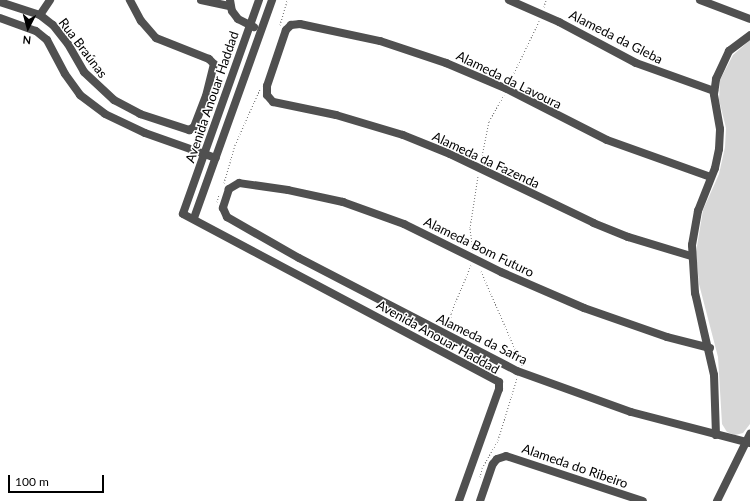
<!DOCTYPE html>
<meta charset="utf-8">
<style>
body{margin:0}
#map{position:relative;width:750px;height:501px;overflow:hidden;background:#fff;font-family:Lato,sans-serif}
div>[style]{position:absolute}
.green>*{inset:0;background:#d7d7d7}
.path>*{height:1px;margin-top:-0.5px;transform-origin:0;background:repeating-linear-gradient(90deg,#727272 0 1px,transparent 0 3px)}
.minor>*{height:8px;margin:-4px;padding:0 4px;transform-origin:4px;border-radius:4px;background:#505050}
span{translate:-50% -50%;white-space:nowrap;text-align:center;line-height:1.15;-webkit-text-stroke:3px #fff;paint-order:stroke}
.street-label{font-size:13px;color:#000}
.north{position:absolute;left:8px;top:8px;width:40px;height:40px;-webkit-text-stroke:3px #fff;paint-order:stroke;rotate:186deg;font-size:11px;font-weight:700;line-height:16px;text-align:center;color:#000}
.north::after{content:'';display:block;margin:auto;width:14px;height:18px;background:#000;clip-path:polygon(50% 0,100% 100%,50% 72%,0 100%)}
.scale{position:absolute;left:8px;top:475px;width:96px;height:18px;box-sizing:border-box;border:2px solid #000;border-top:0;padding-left:5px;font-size:12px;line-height:14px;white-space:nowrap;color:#000;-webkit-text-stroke:3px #fff;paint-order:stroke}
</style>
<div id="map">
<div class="green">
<i style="clip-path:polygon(750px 40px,750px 424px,743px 433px,735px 435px,727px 432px,722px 424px,718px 357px,699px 284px,696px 252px,703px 210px,719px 174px,725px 147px,726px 128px,719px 100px,720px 80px,733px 55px)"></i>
</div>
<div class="path">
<i style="left:544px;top:7px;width:7px;rotate:-74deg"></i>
<i style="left:280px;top:25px;width:26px;rotate:-74deg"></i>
<i style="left:510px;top:81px;width:67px;rotate:-64.2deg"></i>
<i style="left:481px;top:161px;width:41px;rotate:-78.7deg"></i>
<i style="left:489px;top:121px;width:30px;rotate:-60deg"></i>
<i style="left:224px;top:183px;width:40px;rotate:-74deg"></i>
<i style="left:235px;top:145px;width:61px;rotate:-65.9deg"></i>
<i style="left:217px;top:202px;width:8px;rotate:-76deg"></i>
<i style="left:473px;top:250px;width:22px;rotate:-98deg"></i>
<i style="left:470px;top:228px;width:53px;rotate:-81.3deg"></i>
<i style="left:481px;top:271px;width:103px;rotate:66.4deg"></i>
<i style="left:451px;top:329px;width:16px;rotate:-90deg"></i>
<i style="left:451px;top:313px;width:52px;rotate:-67.4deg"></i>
<i style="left:471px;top:356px;width:24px;rotate:28deg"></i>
<i style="left:480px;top:477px;width:9px;rotate:-77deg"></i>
<i style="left:482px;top:468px;width:32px;rotate:-60deg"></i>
<i style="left:498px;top:440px;width:65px;rotate:-73deg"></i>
</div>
<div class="minor">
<i style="left:201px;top:0;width:30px;rotate:12deg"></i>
<i style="left:230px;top:0;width:11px;rotate:80deg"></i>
<i style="left:232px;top:11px;width:10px;rotate:53deg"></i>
<i style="left:238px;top:19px;width:18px;rotate:27deg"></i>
<i style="left:259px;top:0;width:227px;rotate:109.6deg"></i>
<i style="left:183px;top:214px;width:358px;rotate:28deg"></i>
<i style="left:499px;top:382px;width:7px;rotate:90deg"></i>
<i style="left:499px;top:389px;width:119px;rotate:109.7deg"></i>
<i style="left:509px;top:0;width:55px;rotate:23.7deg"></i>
<i style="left:559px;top:22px;width:87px;rotate:28deg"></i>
<i style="left:636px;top:63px;width:83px;rotate:19.7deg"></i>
<i style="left:700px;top:0;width:53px;rotate:20.8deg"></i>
<i style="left:0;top:2px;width:42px;rotate:18deg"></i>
<i style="left:40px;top:15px;width:16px;rotate:38deg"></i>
<i style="left:53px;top:25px;width:24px;rotate:52deg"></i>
<i style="left:68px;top:44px;width:32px;rotate:60deg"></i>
<i style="left:84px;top:72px;width:41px;rotate:43deg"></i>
<i style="left:114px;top:100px;width:30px;rotate:28deg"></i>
<i style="left:140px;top:114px;width:52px;rotate:18.1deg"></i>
<i style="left:189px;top:130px;width:6px;rotate:-31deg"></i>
<i style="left:194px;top:127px;width:33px;rotate:-69deg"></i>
<i style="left:206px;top:96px;width:33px;rotate:-76deg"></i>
<i style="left:214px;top:64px;width:7px;rotate:-135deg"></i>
<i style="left:209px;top:59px;width:57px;rotate:-158.4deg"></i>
<i style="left:156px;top:38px;width:23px;rotate:-131deg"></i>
<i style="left:141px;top:21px;width:24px;rotate:-118deg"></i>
<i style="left:40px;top:15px;width:18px;rotate:-56deg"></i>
<i style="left:0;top:18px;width:38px;rotate:20deg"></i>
<i style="left:36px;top:31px;width:14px;rotate:39deg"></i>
<i style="left:47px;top:40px;width:38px;rotate:62deg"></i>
<i style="left:65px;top:74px;width:26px;rotate:54deg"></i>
<i style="left:80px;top:95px;width:31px;rotate:37deg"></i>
<i style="left:105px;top:114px;width:44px;rotate:25.4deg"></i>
<i style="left:145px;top:133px;width:75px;rotate:19.4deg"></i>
<i style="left:194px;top:218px;width:232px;rotate:-70.3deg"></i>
<i style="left:691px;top:256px;width:66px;rotate:-163.2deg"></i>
<i style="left:628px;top:237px;width:37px;rotate:-158deg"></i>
<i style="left:594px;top:223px;width:160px;rotate:-154.4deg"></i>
<i style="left:450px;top:154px;width:51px;rotate:-158deg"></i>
<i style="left:403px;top:135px;width:70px;rotate:-163.4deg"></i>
<i style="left:336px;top:115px;width:64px;rotate:-168.3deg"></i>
<i style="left:273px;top:102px;width:9px;rotate:-131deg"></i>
<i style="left:267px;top:95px;width:9px;rotate:-90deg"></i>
<i style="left:267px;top:86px;width:59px;rotate:-71.3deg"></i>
<i style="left:286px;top:30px;width:7px;rotate:-45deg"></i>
<i style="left:291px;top:25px;width:9px;rotate:-6deg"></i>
<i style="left:300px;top:24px;width:82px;rotate:12deg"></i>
<i style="left:380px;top:41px;width:70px;rotate:18.4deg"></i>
<i style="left:446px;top:63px;width:66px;rotate:23.1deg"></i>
<i style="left:507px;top:89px;width:112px;rotate:27deg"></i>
<i style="left:607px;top:140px;width:110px;rotate:19.6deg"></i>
<i style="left:710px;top:348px;width:44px;rotate:-165.7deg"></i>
<i style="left:667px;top:337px;width:88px;rotate:-160.7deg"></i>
<i style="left:584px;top:308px;width:90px;rotate:-156.6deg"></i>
<i style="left:501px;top:272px;width:108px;rotate:-153.7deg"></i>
<i style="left:404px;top:224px;width:65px;rotate:-160.2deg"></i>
<i style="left:343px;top:202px;width:56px;rotate:-167.7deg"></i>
<i style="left:288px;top:190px;width:49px;rotate:-171.9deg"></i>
<i style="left:239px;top:183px;width:12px;rotate:149deg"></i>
<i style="left:229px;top:189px;width:20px;rotate:108deg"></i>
<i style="left:223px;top:208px;width:10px;rotate:66deg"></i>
<i style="left:227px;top:217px;width:83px;rotate:29.7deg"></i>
<i style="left:299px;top:258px;width:246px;rotate:27.4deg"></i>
<i style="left:517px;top:371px;width:121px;rotate:19.8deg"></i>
<i style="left:631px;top:412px;width:123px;rotate:14.6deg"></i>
<i style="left:716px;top:435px;width:60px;rotate:-91.9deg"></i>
<i style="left:714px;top:375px;width:84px;rotate:-103deg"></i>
<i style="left:695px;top:293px;width:48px;rotate:-93.6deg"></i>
<i style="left:692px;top:245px;width:35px;rotate:-80deg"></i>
<i style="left:698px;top:211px;width:46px;rotate:-68.4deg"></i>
<i style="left:715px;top:168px;width:19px;rotate:-78deg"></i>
<i style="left:719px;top:149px;width:20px;rotate:-87deg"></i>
<i style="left:720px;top:129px;width:36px;rotate:-100deg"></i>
<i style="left:714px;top:94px;width:15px;rotate:-82deg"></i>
<i style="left:716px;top:79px;width:31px;rotate:-65deg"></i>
<i style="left:729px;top:51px;width:26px;rotate:-37deg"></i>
<i style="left:480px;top:501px;width:39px;rotate:-71deg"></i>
<i style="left:493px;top:464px;width:6px;rotate:-51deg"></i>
<i style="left:497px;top:459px;width:9px;rotate:-18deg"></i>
<i style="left:506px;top:456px;width:144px;rotate:18.2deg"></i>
<i style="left:717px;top:501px;width:75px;rotate:-63.8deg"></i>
</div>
<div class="street-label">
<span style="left:616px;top:37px;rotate:27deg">Alameda da Gleba</span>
<span style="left:83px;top:48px;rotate:53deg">Rua Braúnas</span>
<span style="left:509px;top:80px;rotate:26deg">Alameda da Lavoura</span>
<span style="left:212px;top:97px;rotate:-71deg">Avenida Anouar Haddad</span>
<span style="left:486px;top:160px;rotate:25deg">Alameda da Fazenda</span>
<span style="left:479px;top:247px;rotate:26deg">Alameda Bom Futuro</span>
<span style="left:438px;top:337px;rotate:29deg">Avenida Anouar Haddad</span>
<span style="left:482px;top:339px;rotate:26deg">Alameda da Safra</span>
<span style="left:575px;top:466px;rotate:19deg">Alameda do Ribeiro</span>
</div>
<div class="north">N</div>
<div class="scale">100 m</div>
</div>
